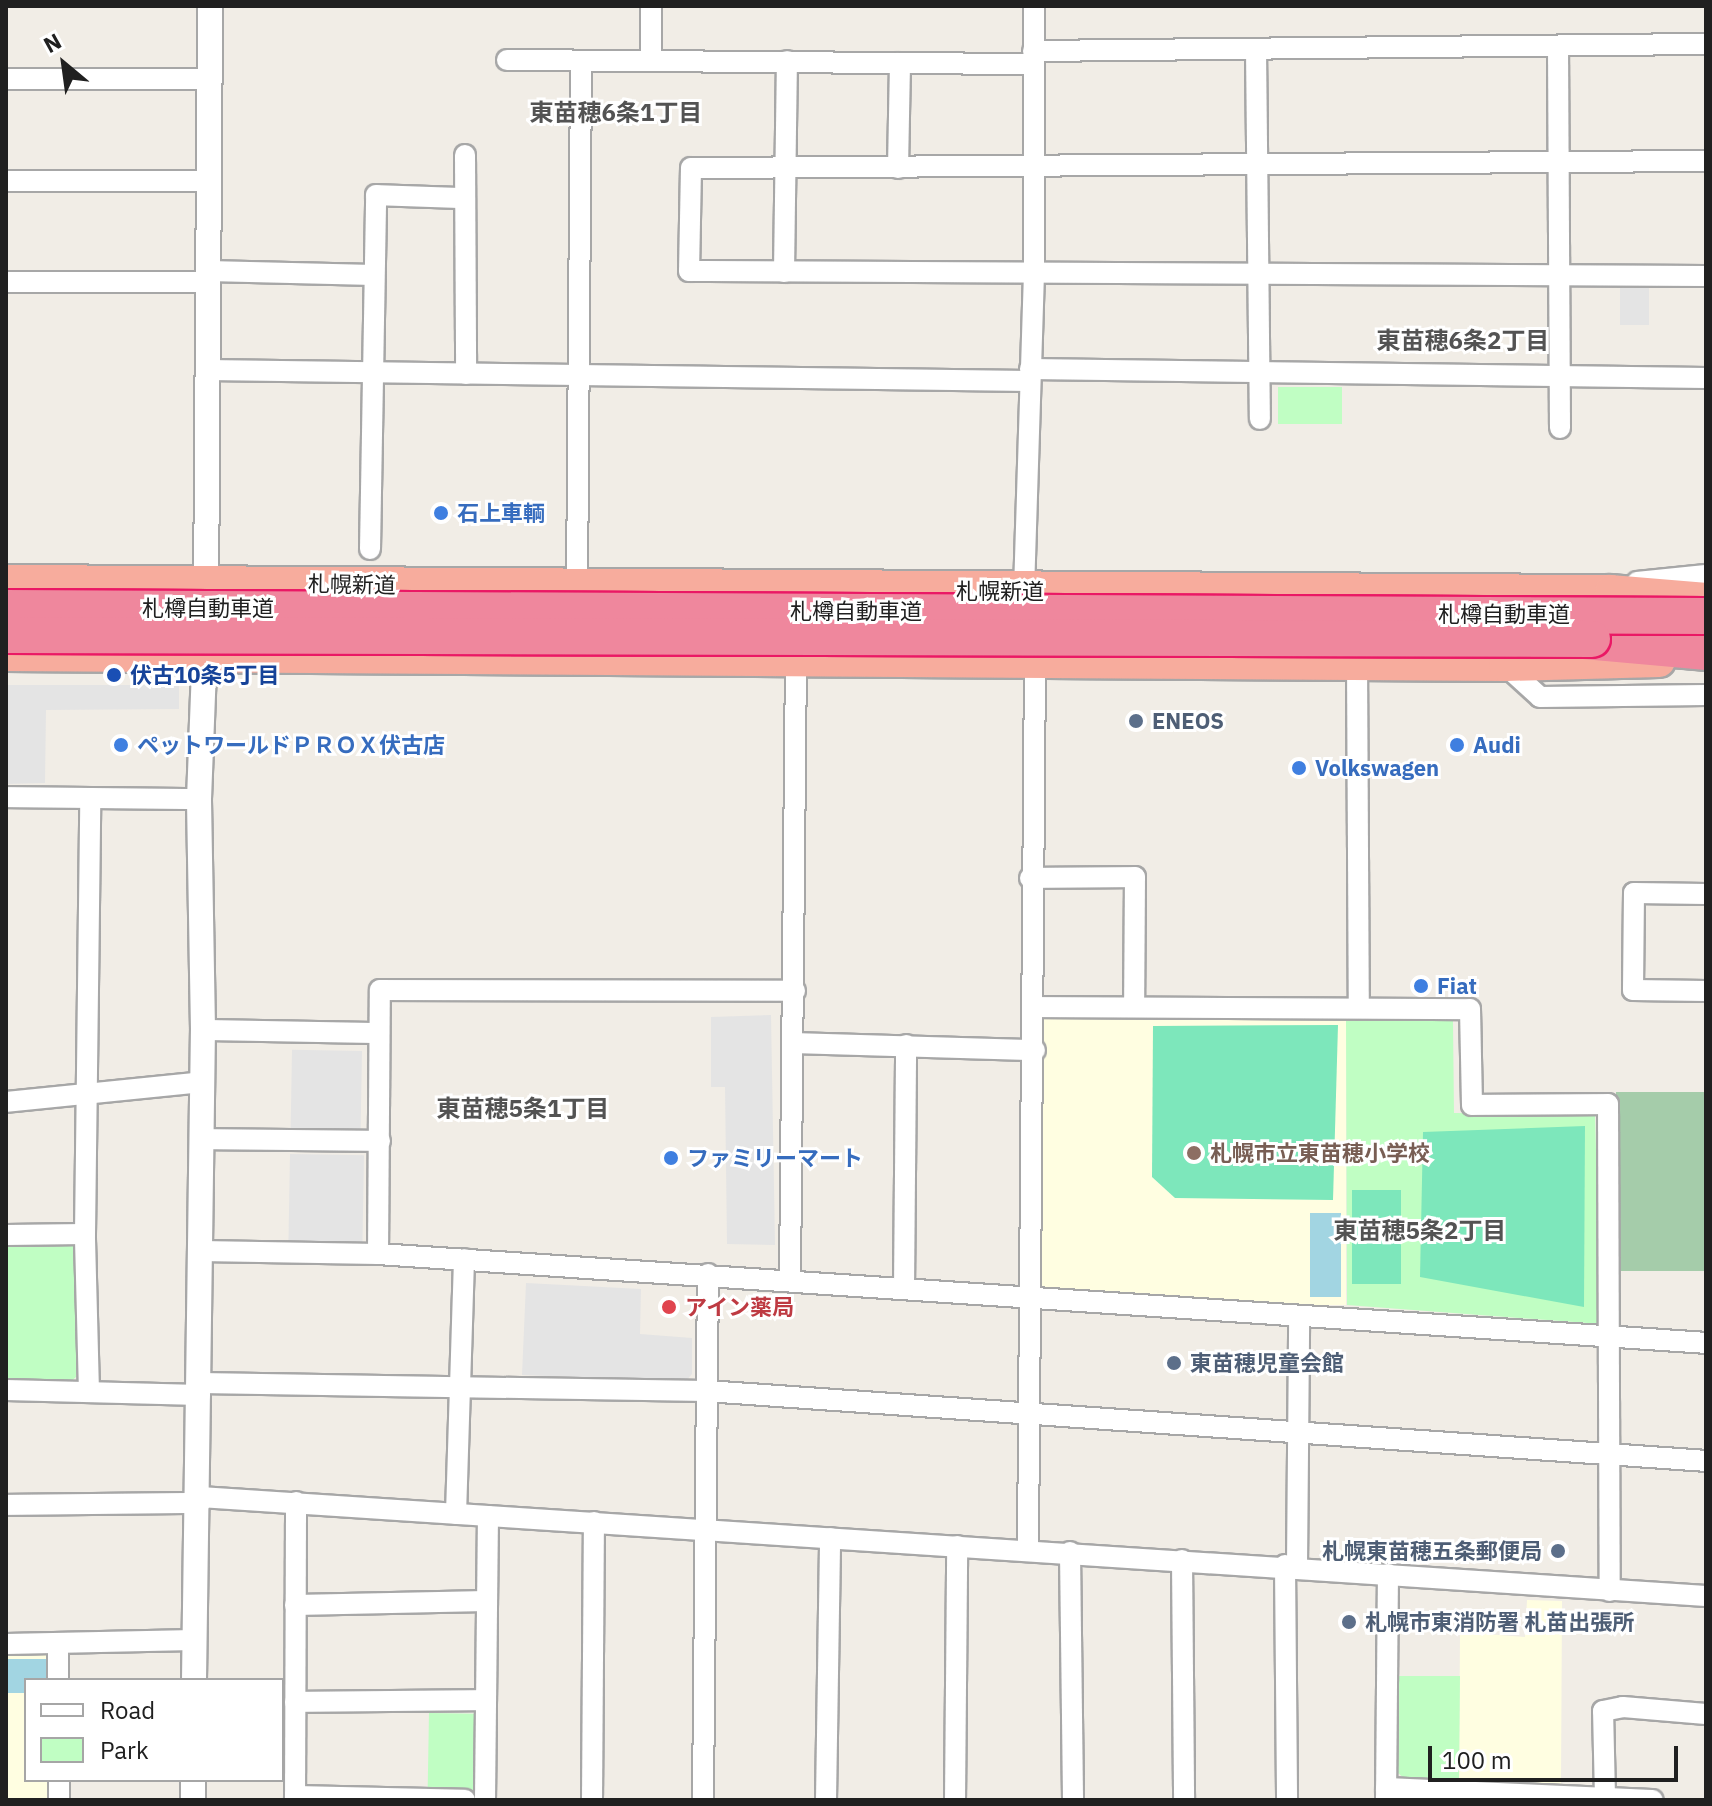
<!DOCTYPE html>
<meta charset="utf-8">
<style>
body{margin:0}
#map{position:relative;width:1712px;height:1806px;overflow:hidden;background:#f1ede6;font-family:"IBM Plex Sans","Noto Sans JP",sans-serif}
div>[style]{position:absolute}
.education>*{inset:0;background:#fffee1;transform-origin:0 0}
.cemetery>*{inset:0;background:#a5ccaa;transform-origin:0 0}
.park>*{inset:0;background:#c0fec3;transform-origin:0 0}
.pitch>*{inset:0;background:#7de7bb;transform-origin:0 0}
.parking>*{inset:0;background:#e4e4e4;transform-origin:0 0}
.water>*{inset:0;background:#a2d5e2;transform-origin:0 0}
.roads{filter:drop-shadow(2px 0 #a7a7a7) drop-shadow(-2px 0 #a7a7a7) drop-shadow(0 2px #a7a7a7) drop-shadow(0 -2px #a7a7a7)}
.minor>*{height:20px;margin:-10px;padding:0 10px;transform-origin:10px;border-radius:10px;background:#fff}
.tertiary>*{height:24px;margin:-12px;padding:0 12px;transform-origin:12px;border-radius:12px;background:#fff}
.trunk>*{height:32px;margin:-16px;padding:0 16px;transform-origin:16px;border-radius:16px;background:#f7ac9d}
.motorway>*{height:36px;margin:-18px;padding:0 18px;transform-origin:18px;border-radius:18px;background:#ef879d}
.bridges{filter:drop-shadow(2px 0 #ea1865) drop-shadow(-2px 0 #ea1865) drop-shadow(0 2px #ea1865) drop-shadow(0 -2px #ea1865)}
.motorway-bridge>*{height:36px;margin:-18px;padding:0 18px;transform-origin:18px;border-radius:18px;background:#ef879d}
.dots>*{width:22px;height:22px;translate:-50% -50%;box-sizing:border-box;border:4px solid #fff;border-radius:50%}
span{translate:-50% -50%;white-space:nowrap;text-align:center;line-height:1.15;-webkit-text-stroke:6px #fff;paint-order:stroke}
.shop-label{font-size:22px;color:#366cbe;font-weight:700}
.left{translate:0 -50%;text-align:left}
.street-label{font-size:22px;color:#202020}
.transit-label{font-size:22px;color:#164399;font-weight:700}
.service-label{font-size:22px;color:#4e5e75;font-weight:700}
.right{translate:-100% -50%;text-align:right}
.education-label{font-size:22px;color:#785e54;font-weight:700}
.health-label{font-size:22px;color:#be3a42;font-weight:700}
.neighbourhood-label{font-size:24px;color:#535353;font-weight:700}
.frame{position:absolute;inset:0;border:8px solid #202020;pointer-events:none}
.legend{position:absolute;left:24px;top:1678px;width:260px;height:104px;box-sizing:border-box;background:#fff;border:2px solid #a6a6a6;margin:0;padding:10px 14px;list-style:none;font-size:24px;color:#202020}
.legend li{display:flex;align-items:center;gap:16px;height:40px}
.legend b{width:40px;border:2px solid #a6a6a6}
.north{position:absolute;left:24px;top:24px;width:80px;height:80px;-webkit-text-stroke:6px #fff;paint-order:stroke;rotate:331deg;font-size:22px;font-weight:700;line-height:32px;text-align:center;color:#202020}
.north::after{content:'';display:block;margin:auto;width:28px;height:36px;background:#202020;clip-path:polygon(50% 0,100% 100%,50% 72%,0 100%)}
.scale{position:absolute;left:1428px;top:1746px;width:250px;height:36px;box-sizing:border-box;border:4px solid #202020;border-top:0;padding-left:10px;font-size:24px;line-height:28px;white-space:nowrap;color:#202020;-webkit-text-stroke:6px #fff;paint-order:stroke}
</style>
<div id="map">
<div class="education">
<i style="left:1346px;top:1019px;width:286px;height:304px;rotate:90deg"></i>
<i style="clip-path:polygon(1527px 1600px,1562px 1601px,1561px 1784px,1459px 1780px,1460px 1632px,1525px 1637px)"></i>
<i style="clip-path:polygon(6px 1652px,50px 1652px,50px 1680px,26px 1680px,26px 1780px,49px 1780px,49px 1800px,6px 1800px)"></i>
</div>
<div class="cemetery">
<i style="left:1706px;top:1092px;width:179px;height:90px;rotate:90deg"></i>
</div>
<div class="park">
<i style="left:1278px;top:387px;width:64px;height:37px"></i>
<i style="clip-path:polygon(1346px 1019px,1453px 1021px,1454px 1113px,1595px 1114px,1601px 1324px,1347px 1305px)"></i>
<i style="clip-path:polygon(6px 1243px,73px 1244px,78px 1251px,76px 1377px,69px 1383px,6px 1381px)"></i>
<i style="clip-path:polygon(1399px 1676px,1460px 1676px,1459px 1780px,1405px 1779px,1398px 1773px)"></i>
<i style="left:429px;top:1713px;width:49px;height:79px;rotate:1deg"></i>
</div>
<div class="pitch">
<i style="clip-path:polygon(1338px 1025px,1333px 1200px,1175px 1198px,1152px 1177px,1153px 1026px)"></i>
<i style="clip-path:polygon(1585px 1126px,1584px 1307px,1420px 1277px,1423px 1132px)"></i>
<i style="left:1401px;top:1190px;width:94px;height:49px;rotate:90deg"></i>
</div>
<div class="parking">
<i style="left:1620px;top:287px;width:29px;height:38px"></i>
<i style="clip-path:polygon(6px 685px,179px 685px,179px 709px,46px 710px,45px 783px,6px 784px)"></i>
<i style="clip-path:polygon(771px 1015px,775px 1245px,727px 1244px,725px 1087px,711px 1087px,711px 1017px)"></i>
<i style="left:362px;top:1051px;width:86px;height:70px;rotate:91deg"></i>
<i style="left:290px;top:1154px;width:74px;height:89px;rotate:1deg"></i>
<i style="clip-path:polygon(526px 1283px,641px 1289px,640px 1334px,692px 1338px,692px 1374px,685px 1382px,522px 1375px)"></i>
</div>
<div class="water">
<i style="left:1310px;top:1213px;width:31px;height:84px"></i>
<i style="clip-path:polygon(6px 1659px,47px 1659px,47px 1680px,26px 1680px,26px 1693px,6px 1693px)"></i>
</div>
<div class="roads">
<div class="minor">
<i style="left:651px;top:6px;width:54px;rotate:90deg"></i>
<i style="left:1558px;top:46px;width:382px;rotate:89.7deg"></i>
<i style="left:1256px;top:49px;width:370px;rotate:89.4deg"></i>
<i style="left:1033px;top:51px;width:673px;rotate:-0.6deg"></i>
<i style="left:507px;top:60px;width:526px;rotate:0.44deg"></i>
<i style="left:6px;top:79px;width:203px"></i>
<i style="left:465px;top:155px;width:219px;rotate:89.7deg"></i>
<i style="left:1706px;top:161px;width:1015px;rotate:179.6deg"></i>
<i style="left:691px;top:168px;width:103px;rotate:91.1deg"></i>
<i style="left:689px;top:271px;width:1017px;rotate:0.28deg"></i>
<i style="left:898px;top:168px;width:105px;rotate:-88.9deg"></i>
<i style="left:6px;top:181px;width:203px"></i>
<i style="left:208px;top:271px;width:166px;rotate:1.4deg"></i>
<i style="left:784px;top:272px;width:211px;rotate:-89.2deg"></i>
<i style="left:6px;top:282px;width:202px"></i>
<i style="left:1030px;top:369px;width:676px;rotate:0.76deg"></i>
<i style="left:207px;top:370px;width:822px;rotate:0.77deg"></i>
<i style="left:370px;top:549px;width:354px;rotate:-89deg"></i>
<i style="left:376px;top:195px;width:88px;rotate:2deg"></i>
<i style="left:1637px;top:582px;width:69px;rotate:-5.8deg"></i>
<i style="left:577px;top:587px;width:526px;rotate:-89.56deg"></i>
<i style="left:1024px;top:591px;width:316px;rotate:-88.2deg"></i>
<i style="left:1034px;top:275px;width:269px;rotate:-90deg"></i>
<i style="left:1357px;top:661px;width:346px;rotate:89.7deg"></i>
<i style="left:1505px;top:665px;width:47px;rotate:42.4deg"></i>
<i style="left:1540px;top:697px;width:166px;rotate:-0.7deg"></i>
<i style="left:6px;top:797px;width:193px;rotate:0.6deg"></i>
<i style="left:1030px;top:878px;width:105px;rotate:-0.5deg"></i>
<i style="left:1135px;top:877px;width:129px;rotate:90.4deg"></i>
<i style="left:1706px;top:894px;width:72px;rotate:-179.2deg"></i>
<i style="left:1634px;top:893px;width:97px;rotate:90.6deg"></i>
<i style="left:1633px;top:990px;width:73px;rotate:0.8deg"></i>
<i style="left:1035px;top:1007px;width:435px;rotate:0.3deg"></i>
<i style="left:1470px;top:1009px;width:96px;rotate:88.8deg"></i>
<i style="left:1472px;top:1105px;width:136px;rotate:-0.4deg"></i>
<i style="left:1608px;top:1104px;width:487px;rotate:89.8deg"></i>
<i style="left:203px;top:1030px;width:175px;rotate:1deg"></i>
<i style="left:794px;top:1043px;width:241px;rotate:1.7deg"></i>
<i style="left:6px;top:1102px;width:197px;rotate:-5.8deg"></i>
<i style="left:202px;top:1139px;width:178px;rotate:0.6deg"></i>
<i style="left:6px;top:1235px;width:79px;rotate:-0.7deg"></i>
<i style="left:201px;top:1251px;width:177px;rotate:1deg"></i>
<i style="left:378px;top:1254px;width:1331px;rotate:3.83deg"></i>
<i style="left:378px;top:1254px;width:264px;rotate:-89.6deg"></i>
<i style="left:380px;top:990px;width:415px;rotate:0.1deg"></i>
<i style="left:790px;top:1280px;width:623px;rotate:-89.45deg"></i>
<i style="left:904px;top:1289px;width:244px;rotate:-89.5deg"></i>
<i style="left:200px;top:1383px;width:506px;rotate:0.91deg"></i>
<i style="left:706px;top:1391px;width:1002px;rotate:4deg"></i>
<i style="left:6px;top:1390px;width:194px;rotate:1.5deg"></i>
<i style="left:89px;top:1392px;width:158px;rotate:-91.5deg"></i>
<i style="left:85px;top:1234px;width:436px;rotate:-89.3deg"></i>
<i style="left:200px;top:1497px;width:1509px;rotate:3.76deg"></i>
<i style="left:6px;top:1505px;width:194px;rotate:-0.6deg"></i>
<i style="left:456px;top:1514px;width:255px;rotate:-88.2deg"></i>
<i style="left:1028px;top:1551px;width:887px;rotate:-89.55deg"></i>
<i style="left:1070px;top:1552px;width:248px;rotate:89.3deg"></i>
<i style="left:1182px;top:1560px;width:240px;rotate:89.5deg"></i>
<i style="left:1285px;top:1565px;width:235px;rotate:89.5deg"></i>
<i style="left:1297px;top:1566px;width:250px;rotate:-89.5deg"></i>
<i style="left:295px;top:1605px;width:192px;rotate:-1.2deg"></i>
<i style="left:6px;top:1644px;width:188px;rotate:-1.2deg"></i>
<i style="left:58px;top:1680px;width:36px;rotate:-90deg"></i>
<i style="left:295px;top:1702px;width:191px;rotate:-0.6deg"></i>
<i style="left:59px;top:1780px;width:20px;rotate:90deg"></i>
<i style="left:1386px;top:1788px;width:267px;rotate:2.6deg"></i>
<i style="left:295px;top:1796px;width:170px;rotate:1.3deg"></i>
<i style="left:1605px;top:1797px;width:86px;rotate:-91.3deg"></i>
<i style="left:1603px;top:1711px;width:20px;rotate:-11deg"></i>
<i style="left:1623px;top:1707px;width:83px;rotate:4.8deg"></i>
<i style="left:295px;top:1800px;width:298px;rotate:-89.8deg"></i>
<i style="left:485px;top:1800px;width:284px;rotate:-89.4deg"></i>
<i style="left:592px;top:1800px;width:278px;rotate:-89.6deg"></i>
<i style="left:703px;top:1800px;width:526px;rotate:-89.46deg"></i>
<i style="left:826px;top:1800px;width:262px;rotate:-89.1deg"></i>
<i style="left:955px;top:1800px;width:254px;rotate:-89.5deg"></i>
<i style="left:1386px;top:1800px;width:226px;rotate:-89.5deg"></i>
</div>
<div class="tertiary">
<i style="left:206px;top:600px;width:594px;rotate:-89.61deg"></i>
<i style="left:194px;top:1680px;width:650px;rotate:-89.21deg"></i>
<i style="left:203px;top:1030px;width:231px;rotate:-91deg"></i>
<i style="left:199px;top:799px;width:159px;rotate:-87.8deg"></i>
<i style="left:193px;top:1800px;width:20px;rotate:-90deg"></i>
</div>
<div class="trunk">
<i style="left:6px;top:581px;width:1605px;rotate:0.36deg"></i>
<i style="left:1611px;top:591px;width:95px;rotate:4.8deg"></i>
<i style="left:6px;top:655px;width:1499px;rotate:0.38deg"></i>
<i style="left:1505px;top:665px;width:154px;rotate:-1.5deg"></i>
</div>
<div class="motorway">
<i style="left:1560px;top:639px;width:147px;rotate:5.1deg"></i>
</div>
</div>
<div class="bridges">
<div class="motorway-bridge">
<i style="left:6px;top:608px;width:1700px;rotate:0.27deg"></i>
<i style="left:6px;top:635px;width:1586px;rotate:0.14deg"></i>
</div>
</div>
<div class="dots">
<i style="left:441px;top:513px;background:#3f7fe0"></i>
<i style="left:114px;top:675px;background:#1a4fb4"></i>
<i style="left:1136px;top:721px;background:#5c6f8a"></i>
<i style="left:121px;top:745px;background:#3f7fe0"></i>
<i style="left:1457px;top:745px;background:#3f7fe0"></i>
<i style="left:1299px;top:768px;background:#3f7fe0"></i>
<i style="left:1421px;top:986px;background:#3f7fe0"></i>
<i style="left:1194px;top:1153px;background:#8d6e63"></i>
<i style="left:671px;top:1158px;background:#3f7fe0"></i>
<i style="left:669px;top:1307px;background:#e0444e"></i>
<i style="left:1174px;top:1363px;background:#5c6f8a"></i>
<i style="left:1558px;top:1551px;background:#5c6f8a"></i>
<i style="left:1349px;top:1622px;background:#5c6f8a"></i>
</div>
<div class="shop-label">
<span class="left" style="left:457px;top:513px">石上車輌</span>
<span class="left" style="left:137px;top:745px">ペットワールドＰＲＯＸ伏古店</span>
<span class="left" style="left:1473px;top:745px">Audi</span>
<span class="left" style="left:1315px;top:768px">Volkswagen</span>
<span class="left" style="left:1437px;top:986px">Fiat</span>
<span class="left" style="left:687px;top:1158px">ファミリーマート</span>
</div>
<div class="street-label">
<span style="left:352px;top:584px;rotate:1deg">札幌新道</span>
<span style="left:1000px;top:591px">札幌新道</span>
<span style="left:208px;top:608px">札樽自動車道</span>
<span style="left:856px;top:611px">札樽自動車道</span>
<span style="left:1504px;top:614px">札樽自動車道</span>
</div>
<div class="transit-label">
<span class="left" style="left:130px;top:675px">伏古10条5丁目</span>
</div>
<div class="service-label">
<span class="left" style="left:1152px;top:721px">ENEOS</span>
<span class="left" style="left:1190px;top:1363px">東苗穂児童会館</span>
<span class="right" style="left:1542px;top:1551px">札幌東苗穂五条郵便局</span>
<span class="left" style="left:1365px;top:1622px">札幌市東消防署 札苗出張所</span>
</div>
<div class="education-label">
<span class="left" style="left:1210px;top:1153px">札幌市立東苗穂小学校</span>
</div>
<div class="health-label">
<span class="left" style="left:685px;top:1307px">アイン薬局</span>
</div>
<div class="neighbourhood-label">
<span style="left:616px;top:113px">東苗穂6条1丁目</span>
<span style="left:1463px;top:341px">東苗穂6条2丁目</span>
<span style="left:523px;top:1109px">東苗穂5条1丁目</span>
<span style="left:1420px;top:1231px">東苗穂5条2丁目</span>
</div>
<div class="frame"></div>
<ul class="legend">
<li><b style="height:10px;background:#fff"></b>Road</li>
<li><b style="height:22px;background:#c0fec3"></b>Park</li>
</ul>
<div class="north">N</div>
<div class="scale">100 m</div>
</div>
